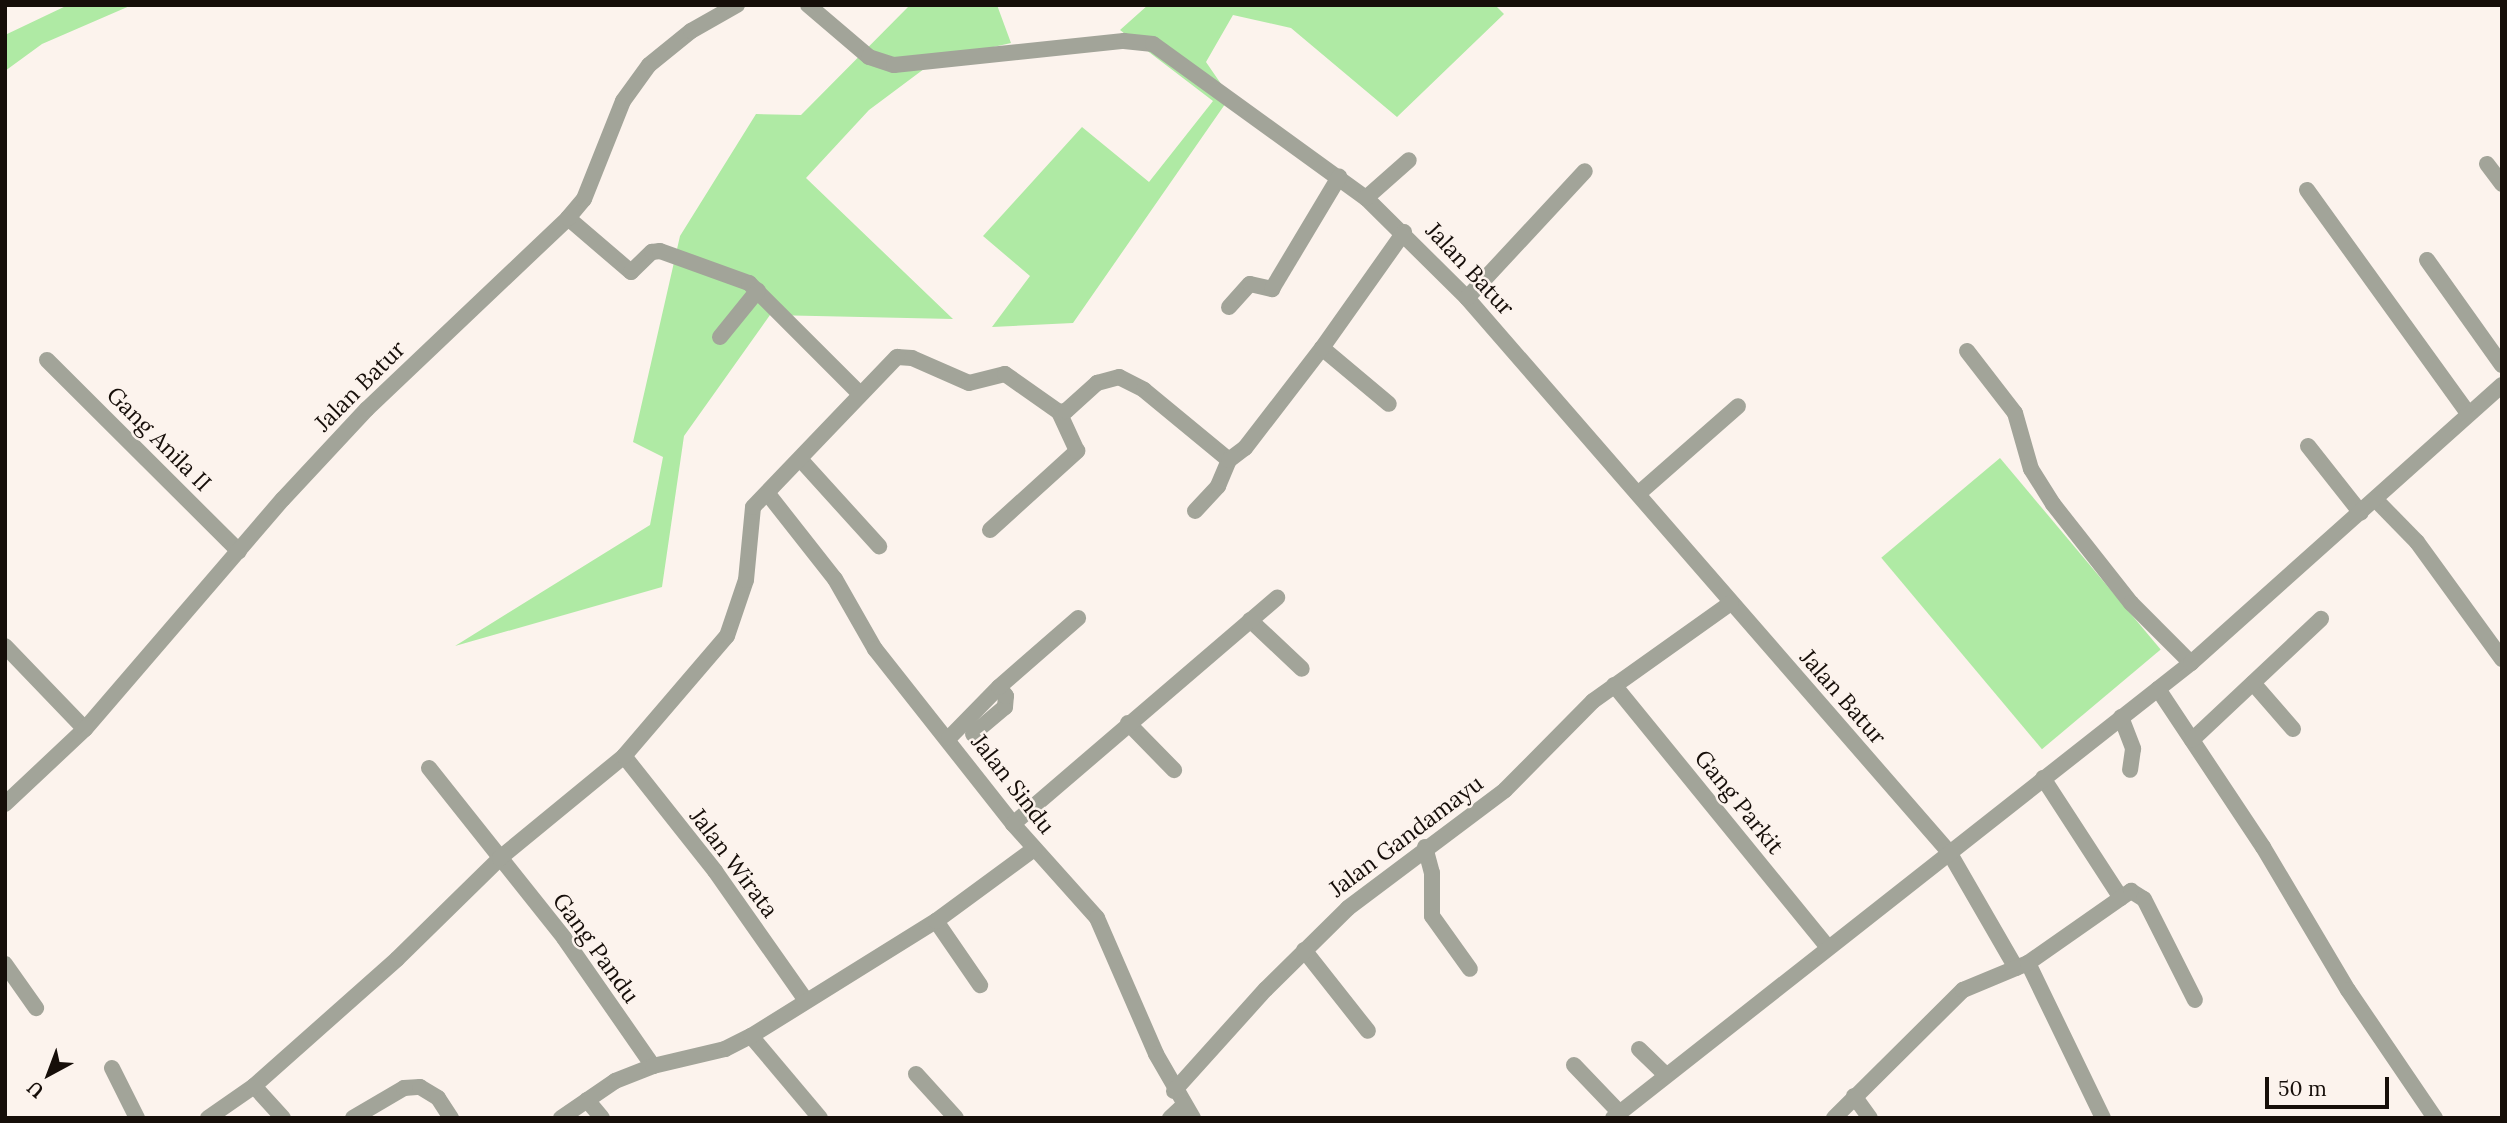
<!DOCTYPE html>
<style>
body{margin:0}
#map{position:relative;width:2507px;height:1123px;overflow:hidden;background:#fcf3ed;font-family:Lora,serif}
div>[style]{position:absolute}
.green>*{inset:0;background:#afeaa4;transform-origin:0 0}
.minor>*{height:16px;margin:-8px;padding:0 8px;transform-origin:8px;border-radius:8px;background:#a2a499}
span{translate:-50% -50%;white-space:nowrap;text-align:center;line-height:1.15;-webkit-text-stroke:5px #fcf3ed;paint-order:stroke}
.street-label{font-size:23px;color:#160e09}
.frame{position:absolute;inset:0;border:7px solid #160e09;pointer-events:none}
.north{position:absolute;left:14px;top:1039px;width:70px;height:70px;-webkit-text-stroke:5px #fcf3ed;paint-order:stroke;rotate:221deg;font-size:19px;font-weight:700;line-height:28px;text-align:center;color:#160e09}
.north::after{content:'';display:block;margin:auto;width:24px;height:32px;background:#160e09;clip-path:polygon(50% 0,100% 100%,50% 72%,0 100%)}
.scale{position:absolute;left:2265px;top:1077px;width:124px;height:32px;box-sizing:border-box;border:4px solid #160e09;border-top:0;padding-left:9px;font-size:21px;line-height:24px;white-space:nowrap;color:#160e09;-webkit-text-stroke:5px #fcf3ed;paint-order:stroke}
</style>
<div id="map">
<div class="green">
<i style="clip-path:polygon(68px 5px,132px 5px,42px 44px,5px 71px,5px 35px)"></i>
<i style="clip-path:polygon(910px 5px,997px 5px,1011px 43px,936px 60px,869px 110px,806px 178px,953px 319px,770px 315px,684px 436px,662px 587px,455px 646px,650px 525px,663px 457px,633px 442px,680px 236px,756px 114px,801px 115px)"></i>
<i style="clip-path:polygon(1148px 5px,1495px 5px,1504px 14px,1397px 117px,1291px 28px,1233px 15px,1206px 62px,1230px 97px,1073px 323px,992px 327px,1030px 276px,983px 236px,1082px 127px,1149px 182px,1213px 101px,1120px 30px)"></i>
<i style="left:2000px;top:458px;width:250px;height:155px;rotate:50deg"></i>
</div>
<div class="minor">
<i style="left:808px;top:5px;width:80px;rotate:40.4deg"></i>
<i style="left:869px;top:57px;width:26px;rotate:18deg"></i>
<i style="left:894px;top:65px;width:231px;rotate:-6deg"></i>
<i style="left:1124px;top:41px;width:29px;rotate:6deg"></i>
<i style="left:1153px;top:44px;width:263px;rotate:35.9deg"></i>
<i style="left:1366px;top:198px;width:142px;rotate:44.7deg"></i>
<i style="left:1467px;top:298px;width:734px;rotate:48.98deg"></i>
<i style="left:1949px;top:852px;width:134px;rotate:60deg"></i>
<i style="left:2487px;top:164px;width:25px;rotate:53deg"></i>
<i style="left:2307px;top:190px;width:275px;rotate:54.2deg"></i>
<i style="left:1366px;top:198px;width:57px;rotate:-41.5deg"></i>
<i style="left:568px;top:218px;width:83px;rotate:40.6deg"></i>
<i style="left:631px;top:272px;width:29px;rotate:-44deg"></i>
<i style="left:652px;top:252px;width:8px;rotate:-7deg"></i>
<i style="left:660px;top:251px;width:95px;rotate:19.8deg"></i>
<i style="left:749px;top:283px;width:157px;rotate:45deg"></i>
<i style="left:2427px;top:260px;width:129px;rotate:54.5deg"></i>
<i style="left:1467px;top:298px;width:173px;rotate:-47.1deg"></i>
<i style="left:1229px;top:307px;width:31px;rotate:-48deg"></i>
<i style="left:1250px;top:284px;width:23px;rotate:13deg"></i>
<i style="left:1272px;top:289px;width:131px;rotate:-59.1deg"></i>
<i style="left:720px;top:337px;width:60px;rotate:-51deg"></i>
<i style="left:1322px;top:348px;width:87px;rotate:39.9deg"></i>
<i style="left:1967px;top:351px;width:78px;rotate:52.3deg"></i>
<i style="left:2015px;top:413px;width:58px;rotate:74.1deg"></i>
<i style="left:2031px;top:469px;width:41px;rotate:57.8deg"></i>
<i style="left:2053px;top:504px;width:126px;rotate:51.8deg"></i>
<i style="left:2131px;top:603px;width:85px;rotate:45deg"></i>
<i style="left:47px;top:360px;width:271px;rotate:44.9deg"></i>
<i style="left:2308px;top:446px;width:85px;rotate:51.7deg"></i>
<i style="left:800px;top:459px;width:118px;rotate:47.8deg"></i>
<i style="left:768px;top:494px;width:108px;rotate:51.8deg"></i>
<i style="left:835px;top:579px;width:81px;rotate:60.3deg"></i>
<i style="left:875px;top:649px;width:223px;rotate:51.7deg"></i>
<i style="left:1013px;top:824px;width:126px;rotate:48.2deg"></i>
<i style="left:1097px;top:918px;width:148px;rotate:66.5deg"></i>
<i style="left:1156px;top:1054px;width:74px;rotate:60deg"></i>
<i style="left:1638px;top:494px;width:133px;rotate:-41.3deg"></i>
<i style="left:2375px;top:499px;width:60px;rotate:45.7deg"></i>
<i style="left:2417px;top:542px;width:145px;rotate:54deg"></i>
<i style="left:1195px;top:511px;width:34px;rotate:-47deg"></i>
<i style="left:1218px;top:486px;width:28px;rotate:-67deg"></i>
<i style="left:990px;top:530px;width:118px;rotate:-42.2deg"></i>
<i style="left:1077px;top:451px;width:43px;rotate:-114.8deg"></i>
<i style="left:1250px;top:620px;width:71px;rotate:43.3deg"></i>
<i style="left:5px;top:646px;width:115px;rotate:46.1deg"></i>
<i style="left:2253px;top:683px;width:61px;rotate:49deg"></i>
<i style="left:1614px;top:685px;width:338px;rotate:50.8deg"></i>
<i style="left:2158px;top:689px;width:190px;rotate:56.4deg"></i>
<i style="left:2263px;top:847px;width:166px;rotate:59.3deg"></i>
<i style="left:2348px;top:990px;width:155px;rotate:55.8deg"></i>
<i style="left:2121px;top:717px;width:34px;rotate:69deg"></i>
<i style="left:2133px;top:749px;width:21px;rotate:98deg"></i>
<i style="left:1128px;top:723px;width:66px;rotate:45.6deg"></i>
<i style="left:973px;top:734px;width:42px;rotate:-40.2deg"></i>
<i style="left:1005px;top:707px;width:11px;rotate:-85deg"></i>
<i style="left:1006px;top:696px;width:11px;rotate:-128deg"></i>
<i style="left:949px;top:738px;width:71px;rotate:-45.6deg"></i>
<i style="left:999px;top:687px;width:105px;rotate:-41.1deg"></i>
<i style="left:2192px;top:740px;width:177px;rotate:-43.2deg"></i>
<i style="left:624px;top:756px;width:147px;rotate:51.6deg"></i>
<i style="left:715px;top:871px;width:156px;rotate:54.9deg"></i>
<i style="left:429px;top:768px;width:217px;rotate:51.5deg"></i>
<i style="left:564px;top:938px;width:156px;rotate:55.2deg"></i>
<i style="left:2043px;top:778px;width:143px;rotate:57deg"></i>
<i style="left:5px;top:804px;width:110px;rotate:-43.2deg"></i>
<i style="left:85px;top:729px;width:303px;rotate:-49.3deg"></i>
<i style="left:283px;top:499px;width:123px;rotate:-47deg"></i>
<i style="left:367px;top:409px;width:277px;rotate:-43.5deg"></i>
<i style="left:568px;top:218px;width:25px;rotate:-50deg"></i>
<i style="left:584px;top:199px;width:105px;rotate:-68.3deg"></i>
<i style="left:623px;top:101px;width:44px;rotate:-54.2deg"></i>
<i style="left:649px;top:65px;width:54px;rotate:-39deg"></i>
<i style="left:691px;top:31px;width:53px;rotate:-29.5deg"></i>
<i style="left:1013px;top:824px;width:348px;rotate:-40.6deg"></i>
<i style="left:1425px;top:847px;width:27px;rotate:75deg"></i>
<i style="left:1432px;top:873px;width:43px;rotate:90deg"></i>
<i style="left:1432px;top:916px;width:65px;rotate:54.4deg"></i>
<i style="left:936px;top:921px;width:78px;rotate:55.5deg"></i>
<i style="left:1304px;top:950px;width:103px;rotate:51.7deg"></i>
<i style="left:2028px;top:963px;width:172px;rotate:64.2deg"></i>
<i style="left:5px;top:964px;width:54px;rotate:54.8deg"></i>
<i style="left:751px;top:1036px;width:107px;rotate:49.9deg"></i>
<i style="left:1639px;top:1049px;width:37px;rotate:44deg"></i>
<i style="left:1574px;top:1065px;width:65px;rotate:46.2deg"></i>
<i style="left:112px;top:1068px;width:56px;rotate:63.4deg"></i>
<i style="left:916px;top:1074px;width:59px;rotate:47.7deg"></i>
<i style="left:254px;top:1086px;width:43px;rotate:47.8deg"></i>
<i style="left:1174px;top:1091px;width:137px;rotate:-48deg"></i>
<i style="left:1266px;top:989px;width:115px;rotate:-44.6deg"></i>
<i style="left:1348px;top:908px;width:196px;rotate:-36.9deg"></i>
<i style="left:1505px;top:790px;width:125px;rotate:-45.3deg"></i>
<i style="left:1593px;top:701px;width:169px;rotate:-35.4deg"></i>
<i style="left:1854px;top:1096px;width:27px;rotate:54deg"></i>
<i style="left:587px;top:1100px;width:23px;rotate:50deg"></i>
<i style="left:208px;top:1118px;width:56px;rotate:-34.8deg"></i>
<i style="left:254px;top:1086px;width:191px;rotate:-41.6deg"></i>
<i style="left:397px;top:959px;width:144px;rotate:-44.4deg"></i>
<i style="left:500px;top:858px;width:161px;rotate:-39.4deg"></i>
<i style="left:624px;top:756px;width:158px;rotate:-49.4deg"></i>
<i style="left:727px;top:636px;width:59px;rotate:-71.3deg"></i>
<i style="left:746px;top:580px;width:73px;rotate:-84.5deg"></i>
<i style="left:753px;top:507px;width:208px;rotate:-46.2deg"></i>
<i style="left:897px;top:357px;width:15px;rotate:4deg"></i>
<i style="left:912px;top:358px;width:62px;rotate:23.7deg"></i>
<i style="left:969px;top:383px;width:37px;rotate:-14deg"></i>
<i style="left:1005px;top:374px;width:66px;rotate:35.1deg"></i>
<i style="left:1059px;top:412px;width:7px;rotate:-8deg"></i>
<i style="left:1066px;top:411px;width:42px;rotate:-42.1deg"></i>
<i style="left:1097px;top:383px;width:23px;rotate:-15deg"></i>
<i style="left:1119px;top:377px;width:28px;rotate:27deg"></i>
<i style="left:1144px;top:390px;width:110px;rotate:39.5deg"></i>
<i style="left:1229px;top:460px;width:20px;rotate:-37deg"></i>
<i style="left:1245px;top:448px;width:126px;rotate:-52.4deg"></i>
<i style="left:1322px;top:348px;width:142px;rotate:-54.7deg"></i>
<i style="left:353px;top:1118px;width:59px;rotate:-30.5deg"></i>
<i style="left:404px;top:1088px;width:16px;rotate:-4deg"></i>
<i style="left:420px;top:1087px;width:21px;rotate:31deg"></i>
<i style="left:438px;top:1098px;width:24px;rotate:57deg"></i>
<i style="left:561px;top:1118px;width:65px;rotate:-34.4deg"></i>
<i style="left:615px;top:1081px;width:41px;rotate:-21.5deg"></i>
<i style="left:653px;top:1066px;width:74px;rotate:-13.3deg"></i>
<i style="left:725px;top:1049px;width:29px;rotate:-27deg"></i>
<i style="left:751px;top:1036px;width:218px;rotate:-31.9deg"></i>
<i style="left:936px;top:921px;width:122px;rotate:-36.3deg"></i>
<i style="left:1170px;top:1118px;width:19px;rotate:-43deg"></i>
<i style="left:1613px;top:1118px;width:736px;rotate:-38.21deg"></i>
<i style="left:2191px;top:663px;width:417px;rotate:-41.8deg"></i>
<i style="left:1834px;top:1118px;width:182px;rotate:-44.8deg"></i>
<i style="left:1963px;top:990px;width:70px;rotate:-22.6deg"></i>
<i style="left:2028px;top:963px;width:126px;rotate:-35deg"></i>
<i style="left:2131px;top:891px;width:15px;rotate:32deg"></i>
<i style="left:2144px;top:899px;width:113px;rotate:63.2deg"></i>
</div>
<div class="street-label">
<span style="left:1470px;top:269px;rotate:47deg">Jalan Batur</span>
<span style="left:360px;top:386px;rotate:-45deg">Jalan Batur</span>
<span style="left:159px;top:439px;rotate:45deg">Gang Anila II</span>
<span style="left:1843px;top:697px;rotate:49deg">Jalan Batur</span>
<span style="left:1013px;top:784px;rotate:52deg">Jalan Sindu</span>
<span style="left:1739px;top:802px;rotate:51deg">Gang Parkit</span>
<span style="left:1406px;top:836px;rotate:-37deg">Jalan Gandamayu</span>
<span style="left:734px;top:863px;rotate:53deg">Jalan Wirata</span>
<span style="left:596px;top:948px;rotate:54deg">Gang Pandu</span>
</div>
<div class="frame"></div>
<div class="north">U</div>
<div class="scale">50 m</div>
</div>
